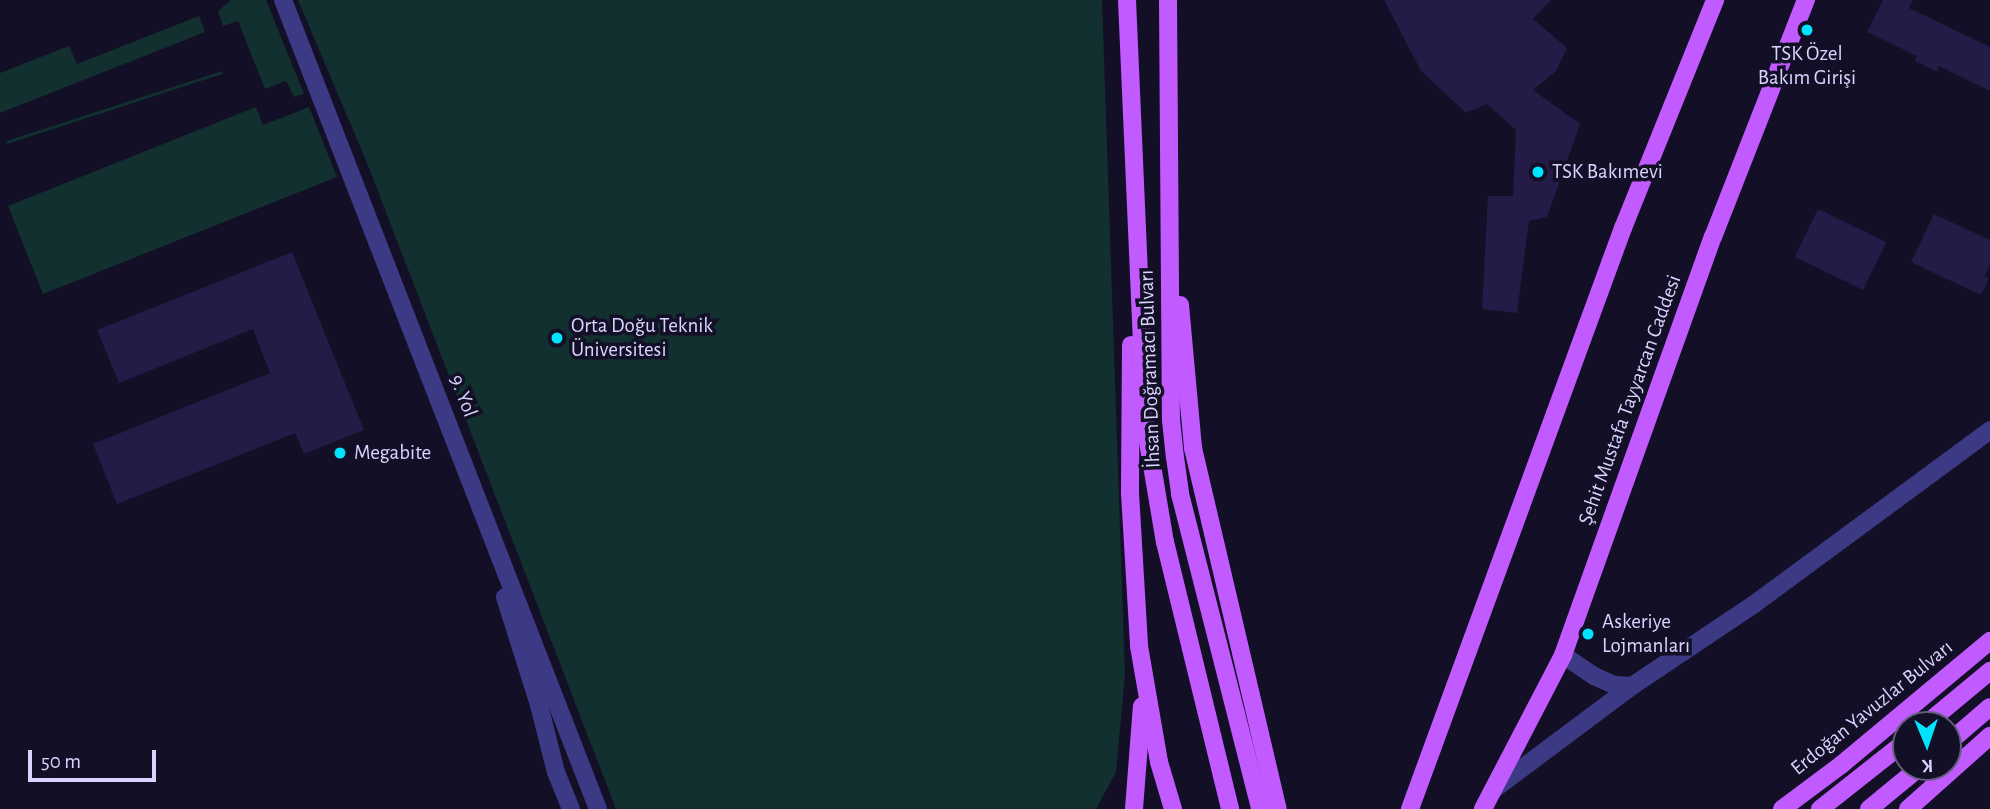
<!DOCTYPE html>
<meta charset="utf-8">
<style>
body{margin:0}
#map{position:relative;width:1990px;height:809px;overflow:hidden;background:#130f26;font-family:"Alegreya Sans",sans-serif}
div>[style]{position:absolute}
.green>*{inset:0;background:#12302f;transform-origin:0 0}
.building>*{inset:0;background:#241b47;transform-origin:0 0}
.minor>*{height:18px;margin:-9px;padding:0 9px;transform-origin:9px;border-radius:9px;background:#3d3a85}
.major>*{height:18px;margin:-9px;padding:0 9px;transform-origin:9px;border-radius:9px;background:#c25bff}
.dots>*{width:19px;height:19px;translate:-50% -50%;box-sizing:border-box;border:4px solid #130f26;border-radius:50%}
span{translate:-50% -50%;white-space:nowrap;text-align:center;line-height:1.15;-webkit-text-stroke:7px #130f26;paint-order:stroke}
.poi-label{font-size:21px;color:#d9d4ff}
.left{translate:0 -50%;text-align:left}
.street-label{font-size:21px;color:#d9d4ff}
.north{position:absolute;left:1892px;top:711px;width:70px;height:70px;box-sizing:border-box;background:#130f26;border:2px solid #625e7d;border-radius:50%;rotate:178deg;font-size:19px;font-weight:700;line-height:28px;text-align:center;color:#d9d4ff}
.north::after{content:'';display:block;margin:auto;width:24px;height:32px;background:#00e5ff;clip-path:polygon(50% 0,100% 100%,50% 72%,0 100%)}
.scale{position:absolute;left:28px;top:750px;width:128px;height:32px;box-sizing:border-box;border:4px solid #d9d4ff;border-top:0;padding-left:9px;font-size:21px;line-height:24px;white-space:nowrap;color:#d9d4ff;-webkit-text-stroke:5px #130f26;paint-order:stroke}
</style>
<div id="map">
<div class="green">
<i style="clip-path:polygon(231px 0,266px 0,304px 94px,294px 97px,286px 81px,265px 89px,238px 21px,223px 26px,218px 11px)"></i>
<i style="clip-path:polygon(298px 0,1102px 0,1125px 675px,1116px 772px,1096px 809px,616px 809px,367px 163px)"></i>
<i style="clip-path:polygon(199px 16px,205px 32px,0 113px,0 73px,69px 46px,77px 64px)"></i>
<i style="left:222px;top:71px;width:3px;height:227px;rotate:72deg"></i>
<i style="clip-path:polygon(256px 107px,263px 125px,309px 107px,337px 177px,43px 294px,8px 206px)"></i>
</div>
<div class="building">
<i style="clip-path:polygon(1384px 0,1551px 0,1533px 19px,1567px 48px,1556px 71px,1533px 90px,1580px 124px,1547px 217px,1529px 221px,1517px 313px,1482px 309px,1488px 196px,1513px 196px,1516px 130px,1487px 104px,1466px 113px,1421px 71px)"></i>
<i style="clip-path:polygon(1883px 0,1913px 0,1909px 8px,1990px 47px,1990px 91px,1939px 66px,1937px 72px,1915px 61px,1917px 56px,1867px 32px)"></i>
<i style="left:1818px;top:209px;width:76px;height:53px;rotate:26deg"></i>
<i style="clip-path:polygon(1934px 214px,1990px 240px,1990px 265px,1985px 276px,1989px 278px,1981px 295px,1911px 262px)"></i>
<i style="clip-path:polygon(292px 252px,364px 430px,304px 454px,295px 433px,117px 504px,93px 444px,270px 373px,253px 329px,119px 383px,97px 330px)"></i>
</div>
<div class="minor">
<i style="left:283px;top:0;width:868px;rotate:68.73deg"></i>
<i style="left:505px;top:597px;width:113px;rotate:72.5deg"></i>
<i style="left:539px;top:705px;width:69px;rotate:75.8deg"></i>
<i style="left:556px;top:772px;width:40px;rotate:68deg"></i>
<i style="left:1563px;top:655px;width:37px;rotate:34deg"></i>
<i style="left:1594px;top:676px;width:22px;rotate:24deg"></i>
<i style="left:1614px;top:685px;width:18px;rotate:3deg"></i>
<i style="left:1493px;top:790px;width:174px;rotate:-36.8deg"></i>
<i style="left:1632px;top:686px;width:146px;rotate:-33.8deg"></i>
<i style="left:1753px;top:605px;width:295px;rotate:-36.4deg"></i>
</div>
<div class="major">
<i style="left:1127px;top:0;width:430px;rotate:87.5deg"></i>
<i style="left:1146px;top:430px;width:114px;rotate:80.4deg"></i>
<i style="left:1165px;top:542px;width:275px;rotate:76.3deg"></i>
<i style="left:1168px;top:0;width:420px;rotate:89.6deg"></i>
<i style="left:1171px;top:420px;width:37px;rotate:84deg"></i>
<i style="left:1175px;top:457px;width:37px;rotate:82deg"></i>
<i style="left:1180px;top:494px;width:325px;rotate:75.7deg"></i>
<i style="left:1180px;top:305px;width:144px;rotate:84.8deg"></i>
<i style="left:1193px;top:448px;width:371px;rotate:76.8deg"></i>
<i style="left:1131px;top:345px;width:148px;rotate:90.4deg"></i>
<i style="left:1130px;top:493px;width:153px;rotate:86.6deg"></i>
<i style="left:1139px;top:646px;width:118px;rotate:80.2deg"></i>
<i style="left:1159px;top:762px;width:49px;rotate:73.4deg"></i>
<i style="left:1925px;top:725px;width:85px;rotate:-39.7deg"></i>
<i style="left:1948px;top:743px;width:55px;rotate:-40.6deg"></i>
<i style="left:1134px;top:809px;width:103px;rotate:-85.6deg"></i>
<i style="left:1410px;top:809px;width:619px;rotate:-69.87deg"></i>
<i style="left:1623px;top:228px;width:246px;rotate:-68deg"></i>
<i style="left:1483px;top:809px;width:174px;rotate:-62.5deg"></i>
<i style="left:1563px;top:655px;width:444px;rotate:-70.3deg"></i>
<i style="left:1713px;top:237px;width:255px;rotate:-68.6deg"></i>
<i style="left:1782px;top:809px;width:74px;rotate:-36.7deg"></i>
<i style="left:1841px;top:765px;width:194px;rotate:-39.8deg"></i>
<i style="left:1820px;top:809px;width:110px;rotate:-38.3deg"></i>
<i style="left:1869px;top:809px;width:66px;rotate:-39.5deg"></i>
<i style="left:1908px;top:809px;width:110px;rotate:-41.7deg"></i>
</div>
<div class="dots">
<i style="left:1807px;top:30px;background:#00e5ff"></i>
<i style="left:1538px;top:172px;background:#00e5ff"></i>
<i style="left:557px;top:338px;background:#00e5ff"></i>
<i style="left:340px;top:453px;background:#00e5ff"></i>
<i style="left:1588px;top:634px;background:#00e5ff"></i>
</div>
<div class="poi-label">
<span style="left:1807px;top:66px">TSK Özel<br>Bakım Girişi</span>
<span class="left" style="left:1552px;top:172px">TSK Bakımevi</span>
<span class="left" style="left:571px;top:338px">Orta Doğu Teknik<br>Üniversitesi</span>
<span class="left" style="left:354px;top:453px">Megabite</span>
<span class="left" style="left:1602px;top:634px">Askeriye<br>Lojmanları</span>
</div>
<div class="street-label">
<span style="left:1150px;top:369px;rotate:-92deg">İhsan Doğramacı Bulvarı</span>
<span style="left:463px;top:396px;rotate:69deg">9. Yol</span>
<span style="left:1630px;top:400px;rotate:-70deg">Şehit Mustafa Tayyarcan Caddesi</span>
<span style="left:1872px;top:708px;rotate:-39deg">Erdoğan Yavuzlar Bulvarı</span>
</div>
<div class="north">K</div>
<div class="scale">50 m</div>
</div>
